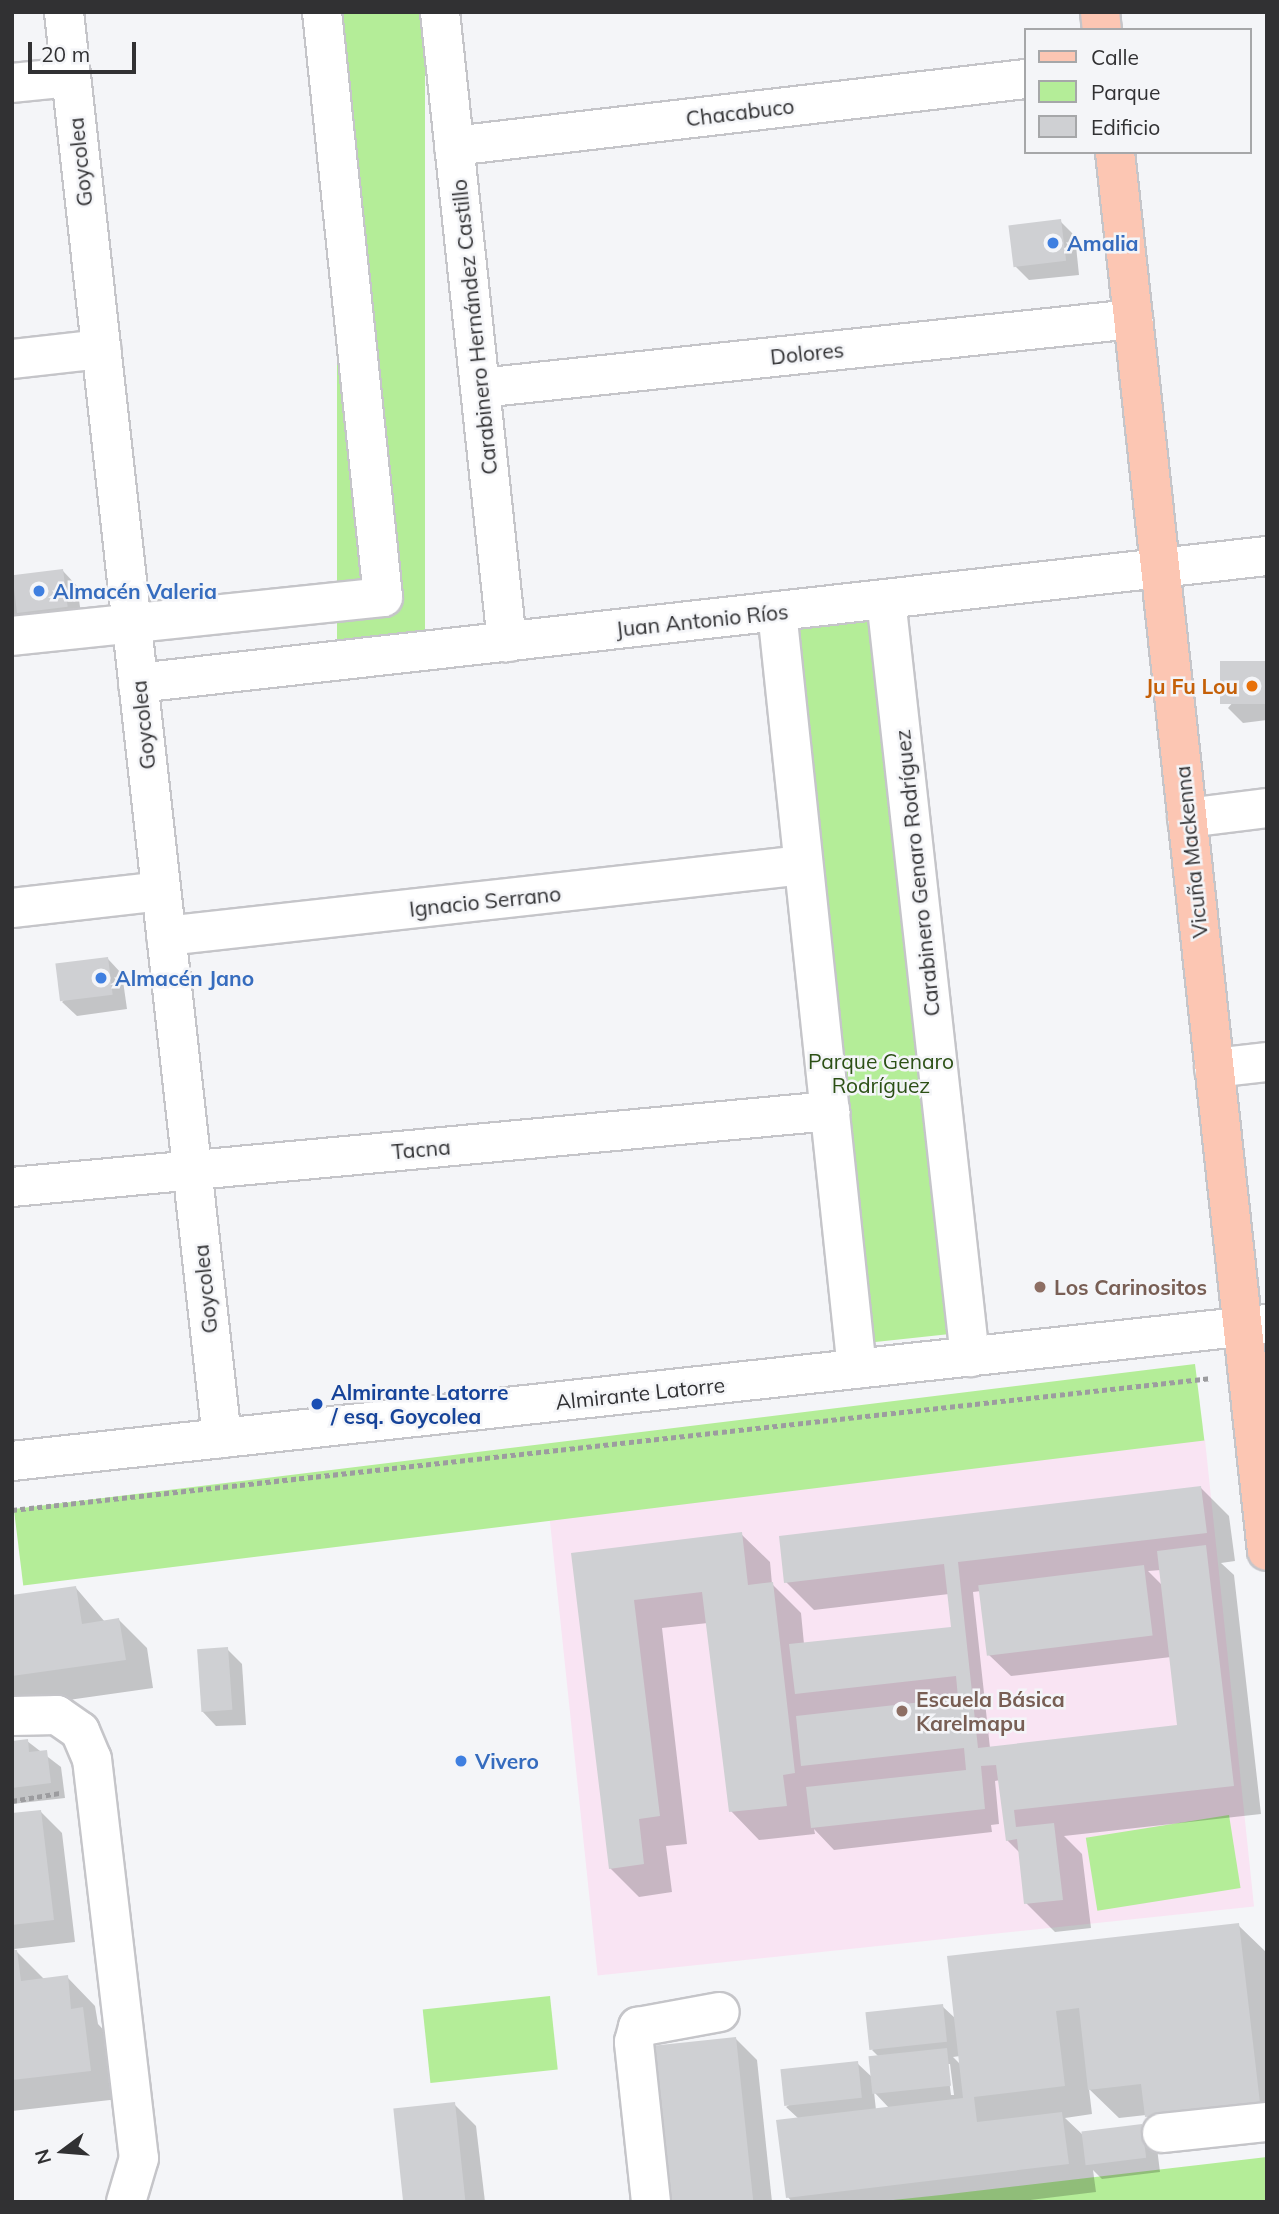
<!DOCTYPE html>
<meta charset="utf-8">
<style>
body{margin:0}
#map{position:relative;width:1279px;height:2214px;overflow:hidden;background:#f4f5f8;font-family:Mulish,sans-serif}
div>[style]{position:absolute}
.education>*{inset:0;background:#f9e4f3;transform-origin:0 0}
.green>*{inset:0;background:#b4ed98;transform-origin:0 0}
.shadow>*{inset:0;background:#0003}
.building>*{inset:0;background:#cfd0d3;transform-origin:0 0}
.path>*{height:4.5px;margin-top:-2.25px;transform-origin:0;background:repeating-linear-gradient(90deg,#9c9c9f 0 5px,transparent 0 8.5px)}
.roads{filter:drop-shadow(2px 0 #c5c5c9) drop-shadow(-2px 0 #c5c5c9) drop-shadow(0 2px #c5c5c9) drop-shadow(0 -2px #c5c5c9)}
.minor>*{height:38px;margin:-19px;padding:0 19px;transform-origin:19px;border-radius:19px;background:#fff}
.major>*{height:38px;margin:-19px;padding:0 19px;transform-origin:19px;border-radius:19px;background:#fcc6b3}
.dots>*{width:19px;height:19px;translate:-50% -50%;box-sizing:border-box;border:4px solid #f4f5f8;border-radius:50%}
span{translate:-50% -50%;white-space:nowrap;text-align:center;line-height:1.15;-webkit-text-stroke:5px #f4f5f8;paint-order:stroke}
.street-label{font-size:21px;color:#313133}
.shop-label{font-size:21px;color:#366cbe;font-weight:700}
.left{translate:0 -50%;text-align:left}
.food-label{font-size:21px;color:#c56008;font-weight:700}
.right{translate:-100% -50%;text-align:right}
.park-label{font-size:21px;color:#2c5015}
.education-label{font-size:21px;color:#785e54;font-weight:700}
.transit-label{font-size:21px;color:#164399;font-weight:700}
.frame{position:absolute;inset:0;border:14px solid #313133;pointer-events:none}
.legend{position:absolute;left:1024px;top:28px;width:228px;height:126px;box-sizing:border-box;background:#f4f5f8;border:2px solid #a6a7a9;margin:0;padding:9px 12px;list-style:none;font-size:21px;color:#313133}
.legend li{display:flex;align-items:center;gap:14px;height:35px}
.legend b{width:35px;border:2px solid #a6a7a9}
.north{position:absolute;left:28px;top:2116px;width:70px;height:70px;-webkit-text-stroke:5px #f4f5f8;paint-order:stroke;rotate:254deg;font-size:19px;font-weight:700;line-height:28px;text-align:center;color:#313133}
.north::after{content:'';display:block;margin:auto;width:24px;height:32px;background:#313133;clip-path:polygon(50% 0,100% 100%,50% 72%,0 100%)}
.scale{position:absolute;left:28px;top:42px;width:108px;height:32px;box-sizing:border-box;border:4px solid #313133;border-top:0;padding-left:9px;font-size:21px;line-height:24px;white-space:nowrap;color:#313133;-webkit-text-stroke:5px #f4f5f8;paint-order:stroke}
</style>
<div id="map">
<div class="education">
<i style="left:1205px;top:1440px;width:469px;height:660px;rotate:84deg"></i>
</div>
<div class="green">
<i style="left:337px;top:12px;width:88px;height:637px"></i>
<i style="left:875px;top:621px;width:717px;height:89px;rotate:84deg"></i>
<i style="left:1195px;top:1364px;width:77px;height:1190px;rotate:83deg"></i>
<i style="left:1229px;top:1815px;width:74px;height:145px;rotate:81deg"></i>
<i style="left:550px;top:1996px;width:74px;height:128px;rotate:84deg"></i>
<i style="clip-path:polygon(1267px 2157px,1267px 2202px,874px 2202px,941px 2195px)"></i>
</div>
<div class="shadow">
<i style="clip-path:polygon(1060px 221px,1075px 236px,1079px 275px,1029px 280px,1014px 265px)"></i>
<i style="clip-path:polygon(63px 571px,77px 586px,82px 621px,29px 629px,14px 614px,12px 578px)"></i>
<i style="clip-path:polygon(1267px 662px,1267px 720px,1243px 723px,1228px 708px)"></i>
<i style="clip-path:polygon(108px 959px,122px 974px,127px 1009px,77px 1016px,62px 1002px)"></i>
<i style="clip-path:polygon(evenodd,1201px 1488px,1229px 1516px,1235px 1561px,1221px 1563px,1234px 1575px,1261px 1814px,1064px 1836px,1082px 1854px,1091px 1928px,1055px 1932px,1026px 1903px,1020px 1853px,1007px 1840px,1000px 1780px,995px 1781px,999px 1824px,991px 1825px,992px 1832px,834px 1850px,814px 1829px,815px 1834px,759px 1840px,731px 1811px,708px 1623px,662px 1628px,687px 1844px,666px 1846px,672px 1892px,639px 1897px,610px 1868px,573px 1554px,741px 1534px,770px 1562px,772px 1584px,801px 1613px,804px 1644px,953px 1632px,949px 1594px,814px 1610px,786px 1582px,1201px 1488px,1161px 1570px,1163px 1586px,1148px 1571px,1161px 1570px,1201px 1488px,981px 1591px,989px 1655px,1011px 1676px,1171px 1657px,1179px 1727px,990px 1748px,973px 1592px,981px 1591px)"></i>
<i style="clip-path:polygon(76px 1588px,105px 1622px,119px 1620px,147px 1648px,153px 1688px,12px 1708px,12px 1597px)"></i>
<i style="clip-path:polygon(227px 1649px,242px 1664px,246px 1725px,216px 1726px,202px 1711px)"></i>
<i style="clip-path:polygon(27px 1741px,61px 1767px,65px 1798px,12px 1804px,12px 1743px)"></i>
<i style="clip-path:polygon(40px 1811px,62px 1833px,75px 1942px,14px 1949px,45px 1980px,67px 1977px,95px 2006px,98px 2024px,111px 2038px,119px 2099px,12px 2111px,12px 1815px)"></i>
<i style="clip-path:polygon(evenodd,1238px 1925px,1267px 1953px,1267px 2134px,1175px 2144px,1146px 2115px,1119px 2118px,1089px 2089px,1092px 2114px,1065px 2118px,1084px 2136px,1142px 2126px,1156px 2140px,1160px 2172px,1102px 2179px,1093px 2170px,1096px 2192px,1014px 2202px,792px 2202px,788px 2197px,799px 2119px,786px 2107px,857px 2063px,874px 2079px,880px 2058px,872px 2050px,942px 2006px,956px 2019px,1238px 1925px,960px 2056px,961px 2065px,953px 2057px,960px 2056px,1238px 1925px,947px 2064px,950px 2064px,954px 2095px,951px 2095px,947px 2064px,1238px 1925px,874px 2092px,890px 2109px,876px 2110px,874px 2092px)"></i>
<i style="clip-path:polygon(735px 2038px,757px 2060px,772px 2202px,666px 2202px)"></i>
<i style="clip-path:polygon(454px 2104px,476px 2126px,485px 2202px,405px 2202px)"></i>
</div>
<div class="building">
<i style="left:1061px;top:219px;width:42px;height:53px;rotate:83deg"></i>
<i style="left:63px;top:569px;width:38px;height:51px;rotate:83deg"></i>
<i style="left:1267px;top:661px;width:43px;height:47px;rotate:90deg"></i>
<i style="left:108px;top:957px;width:38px;height:53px;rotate:83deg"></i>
<i style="clip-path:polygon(1201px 1486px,1207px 1533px,958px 1562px,978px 1748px,1177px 1725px,1157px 1551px,1206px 1545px,1234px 1786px,1014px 1810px,1016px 1827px,1054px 1823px,1063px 1900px,1024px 1904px,1017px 1839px,1006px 1841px,996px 1765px,981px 1766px,985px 1809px,811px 1828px,806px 1787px,966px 1770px,964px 1748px,801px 1766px,796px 1716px,958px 1698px,956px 1676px,795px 1694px,789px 1644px,951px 1627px,944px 1564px,784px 1583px,779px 1536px)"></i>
<i style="clip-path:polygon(742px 1532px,748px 1585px,773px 1582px,795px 1773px,783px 1775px,787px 1806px,729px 1812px,702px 1592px,634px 1600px,660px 1816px,639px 1819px,644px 1864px,609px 1869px,571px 1553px)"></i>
<i style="left:1144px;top:1565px;width:71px;height:167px;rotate:83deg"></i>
<i style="clip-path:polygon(76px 1586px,82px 1624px,119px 1618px,126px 1660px,12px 1676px,12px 1595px)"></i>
<i style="left:228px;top:1647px;width:63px;height:31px;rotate:86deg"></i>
<i style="clip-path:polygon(28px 1739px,29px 1752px,47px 1750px,51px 1783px,12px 1788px,12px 1741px)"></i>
<i style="clip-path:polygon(41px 1810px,54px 1920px,12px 1925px,12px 1813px)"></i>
<i style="clip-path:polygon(1239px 1923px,1260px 2103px,1145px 2117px,1141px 2084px,1088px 2090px,1079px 2008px,1056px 2011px,1065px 2086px,974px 2097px,977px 2122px,1062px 2112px,1069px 2164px,786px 2198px,776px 2120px,963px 2098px,947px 1956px)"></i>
<i style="clip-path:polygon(12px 1950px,17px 1950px,21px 1981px,68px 1975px,71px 2009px,83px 2007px,91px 2071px,12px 2080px)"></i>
<i style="left:943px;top:2004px;width:38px;height:78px;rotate:84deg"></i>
<i style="left:736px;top:2037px;width:166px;height:88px;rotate:84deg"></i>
<i style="left:947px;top:2048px;width:38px;height:79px;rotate:84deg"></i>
<i style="left:858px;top:2061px;width:37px;height:78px;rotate:84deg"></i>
<i style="left:455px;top:2102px;width:101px;height:62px;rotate:84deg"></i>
<i style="left:1142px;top:2124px;width:34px;height:61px;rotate:83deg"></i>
</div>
<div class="path">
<i style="left:12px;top:1510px;width:1207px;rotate:-6.28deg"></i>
<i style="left:12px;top:1801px;width:49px;rotate:-9.5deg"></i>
</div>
<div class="roads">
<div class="minor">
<i style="left:64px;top:12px;width:1435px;rotate:83.68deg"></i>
<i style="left:440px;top:12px;width:634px;rotate:83.93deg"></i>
<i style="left:12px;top:83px;width:59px;rotate:-5.8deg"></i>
<i style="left:454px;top:146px;width:575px;rotate:-6.69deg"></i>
<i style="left:12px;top:359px;width:90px;rotate:-6.4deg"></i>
<i style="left:480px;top:388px;width:657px;rotate:-6.03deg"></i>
<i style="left:886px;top:599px;width:763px;rotate:83.68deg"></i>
<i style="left:777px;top:611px;width:762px;rotate:83.98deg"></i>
<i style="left:12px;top:636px;width:373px;rotate:-6deg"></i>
<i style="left:383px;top:597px;width:588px;rotate:-95.95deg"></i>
<i style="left:138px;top:683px;width:1136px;rotate:-6.42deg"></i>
<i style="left:1187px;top:818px;width:81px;rotate:-7.1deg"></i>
<i style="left:12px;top:908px;width:150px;rotate:-6.5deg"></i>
<i style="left:166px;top:936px;width:641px;rotate:-6.36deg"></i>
<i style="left:1214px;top:1068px;width:53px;rotate:-6.5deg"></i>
<i style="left:12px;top:1187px;width:822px;rotate:-5.31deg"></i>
<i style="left:12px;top:1461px;width:1262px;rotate:-6.23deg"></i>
<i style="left:12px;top:1716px;width:45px;rotate:-1.3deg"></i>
<i style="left:57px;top:1715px;width:28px;rotate:35deg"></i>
<i style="left:80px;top:1731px;width:30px;rotate:67deg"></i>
<i style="left:92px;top:1759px;width:402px;rotate:83.3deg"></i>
<i style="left:139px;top:2158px;width:46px;rotate:106.5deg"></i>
<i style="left:1162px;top:2133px;width:106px;rotate:-6deg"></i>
<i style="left:651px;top:2202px;width:161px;rotate:-96.1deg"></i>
<i style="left:634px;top:2042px;width:16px;rotate:-75deg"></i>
<i style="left:638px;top:2027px;width:83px;rotate:-10.4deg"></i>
</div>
<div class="major">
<i style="left:1100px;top:12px;width:18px;rotate:84deg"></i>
<i style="left:1115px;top:152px;width:1407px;rotate:83.8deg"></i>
</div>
</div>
<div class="dots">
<i style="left:1053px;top:243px;background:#3f7fe0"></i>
<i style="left:39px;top:591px;background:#3f7fe0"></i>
<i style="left:1252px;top:686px;background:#e8710a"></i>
<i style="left:101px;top:978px;background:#3f7fe0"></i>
<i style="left:1040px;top:1287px;background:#8d6e63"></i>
<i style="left:317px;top:1404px;background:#1a4fb4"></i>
<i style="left:902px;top:1711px;background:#8d6e63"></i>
<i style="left:461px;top:1761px;background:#3f7fe0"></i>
</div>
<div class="street-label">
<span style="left:740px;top:112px;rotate:-7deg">Chacabuco</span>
<span style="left:80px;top:162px;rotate:-96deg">Goycolea</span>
<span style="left:474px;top:327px;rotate:-96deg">Carabinero Hernández Castillo</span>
<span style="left:807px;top:353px;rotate:-6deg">Dolores</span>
<span style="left:702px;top:620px;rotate:-6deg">Juan Antonio Ríos</span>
<span style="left:143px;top:725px;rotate:-96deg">Goycolea</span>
<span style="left:1191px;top:852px;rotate:-96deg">Vicuña Mackenna</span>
<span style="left:917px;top:873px;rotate:-96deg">Carabinero Genaro Rodríguez</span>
<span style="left:485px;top:901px;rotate:-6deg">Ignacio Serrano</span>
<span style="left:421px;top:1149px;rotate:-5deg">Tacna</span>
<span style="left:205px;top:1289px;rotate:-96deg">Goycolea</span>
<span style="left:640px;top:1393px;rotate:-6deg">Almirante Latorre</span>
</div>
<div class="shop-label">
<span class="left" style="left:1067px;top:243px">Amalia</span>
<span class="left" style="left:53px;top:591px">Almacén Valeria</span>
<span class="left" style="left:115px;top:978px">Almacén Jano</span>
<span class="left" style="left:475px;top:1761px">Vivero</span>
</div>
<div class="food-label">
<span class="right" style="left:1238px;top:686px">Ju Fu Lou</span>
</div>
<div class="park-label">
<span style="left:881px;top:1073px">Parque Genaro<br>Rodríguez</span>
</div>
<div class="education-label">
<span class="left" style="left:1054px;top:1287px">Los Carinositos</span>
<span class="left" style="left:916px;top:1711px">Escuela Básica<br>Karelmapu</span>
</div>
<div class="transit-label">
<span class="left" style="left:331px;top:1404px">Almirante Latorre<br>/ esq. Goycolea</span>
</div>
<div class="frame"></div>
<ul class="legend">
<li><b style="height:9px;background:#fcc6b3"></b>Calle</li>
<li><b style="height:19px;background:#b4ed98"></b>Parque</li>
<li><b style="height:19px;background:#cfd0d3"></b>Edificio</li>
</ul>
<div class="north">N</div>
<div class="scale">20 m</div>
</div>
